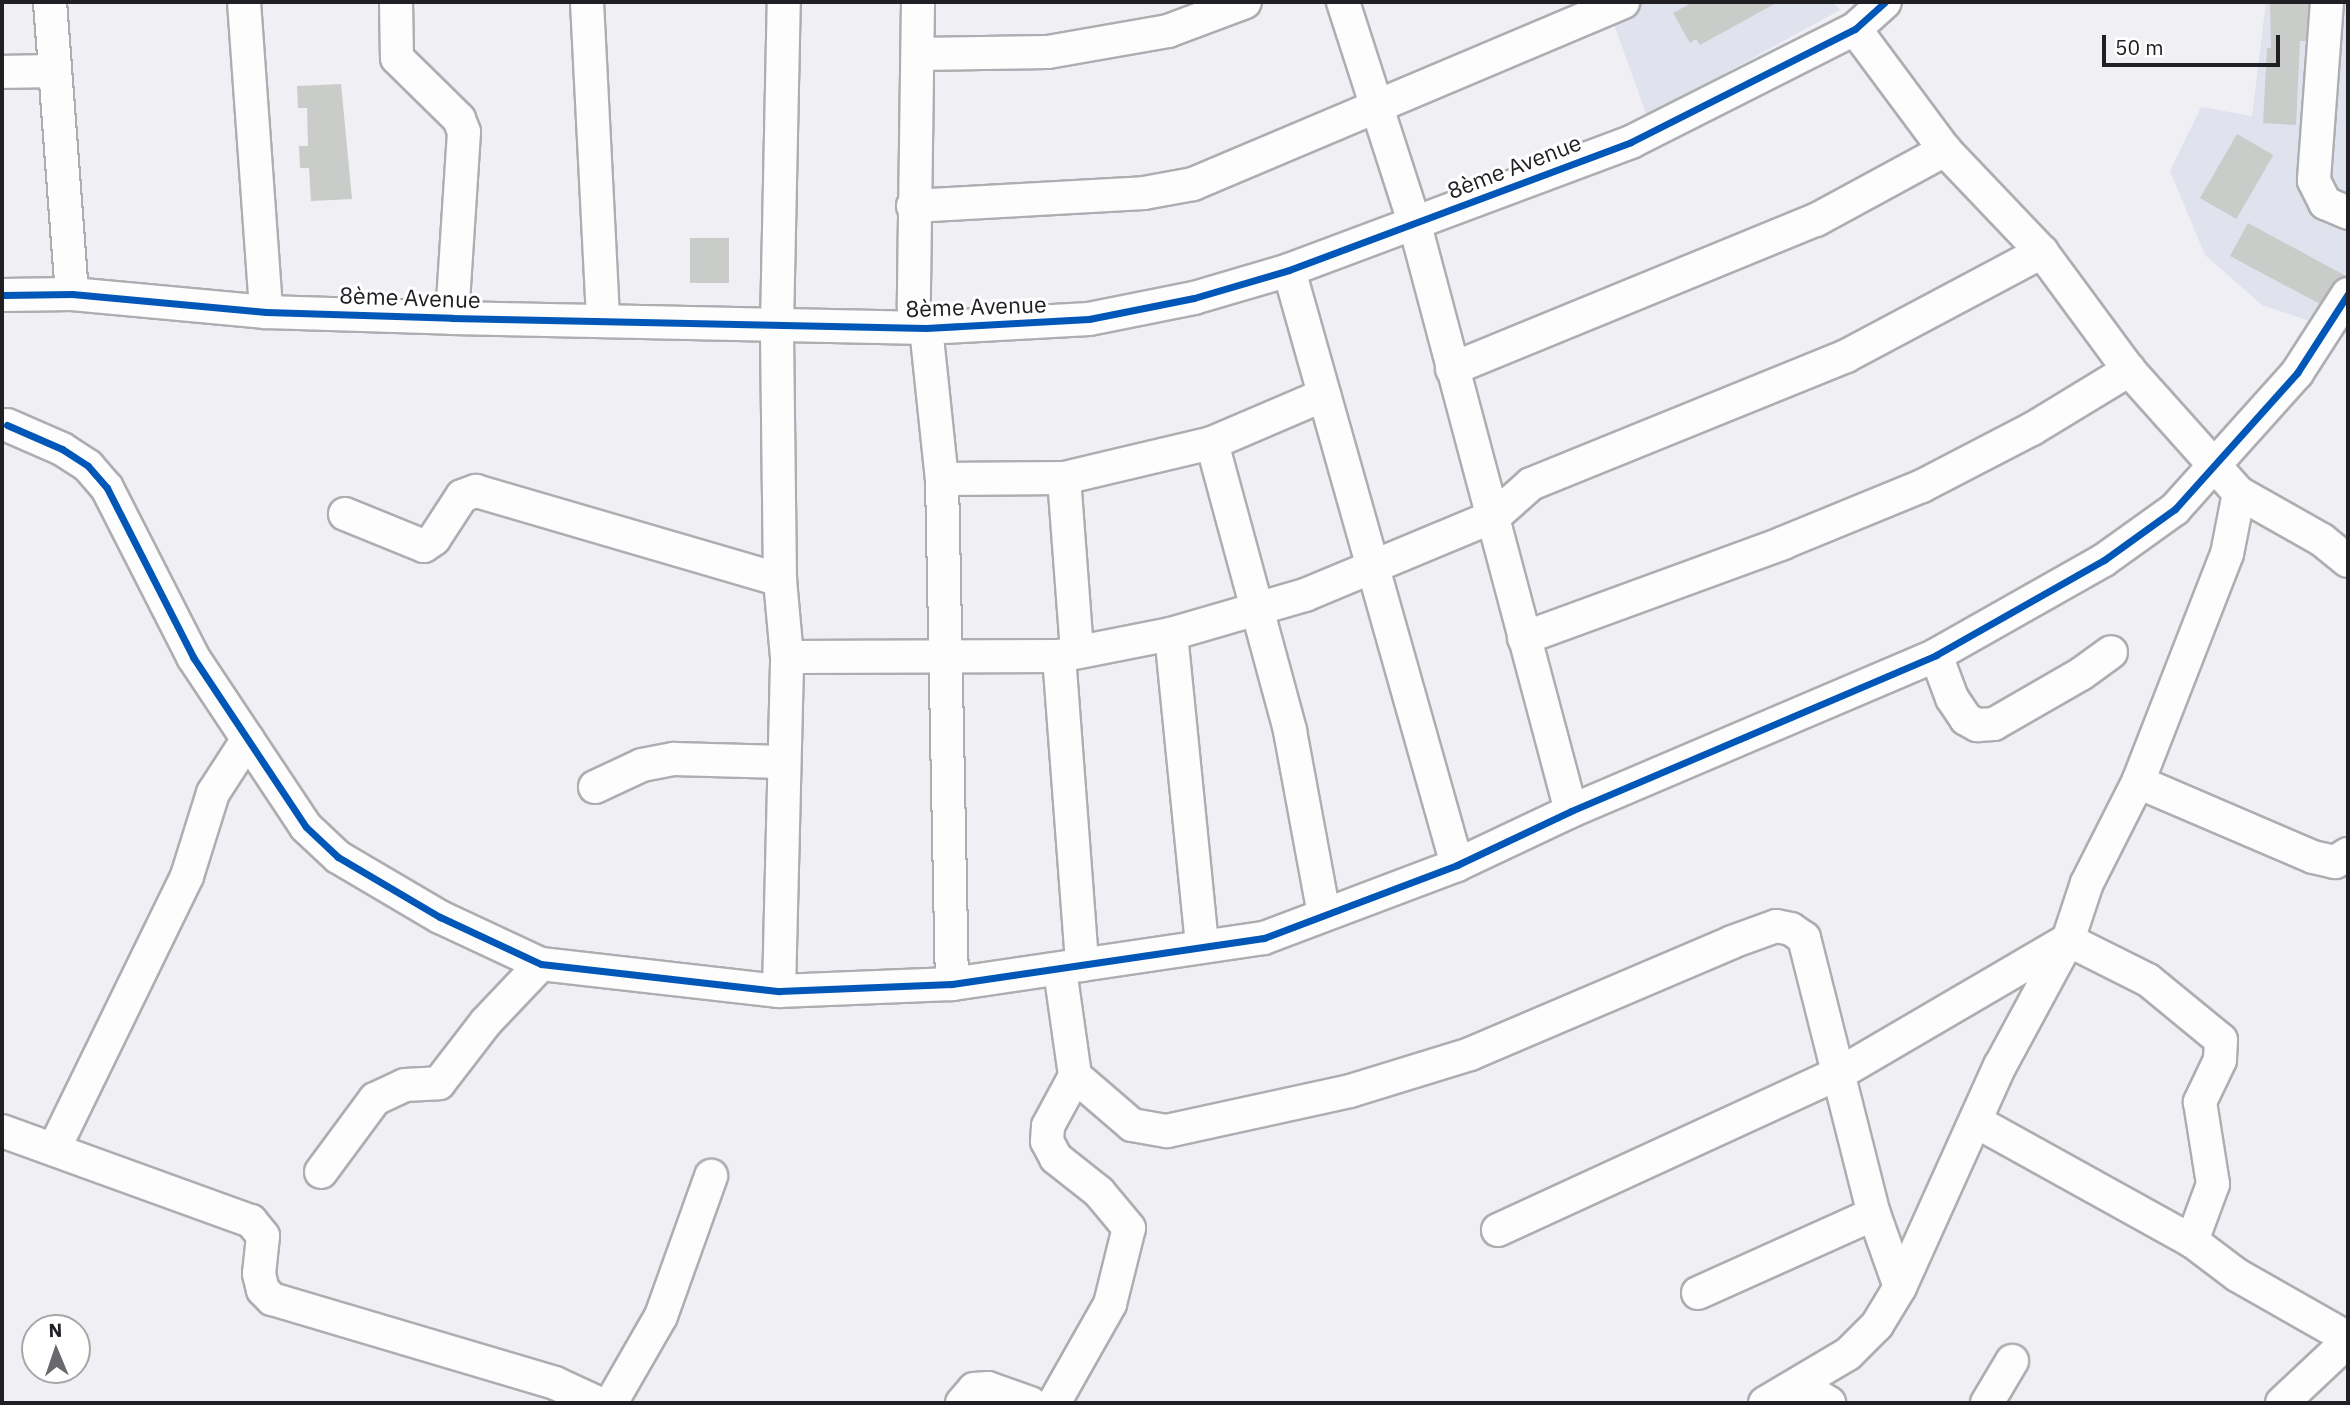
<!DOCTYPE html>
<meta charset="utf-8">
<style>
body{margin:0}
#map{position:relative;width:2350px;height:1405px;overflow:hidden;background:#efeff4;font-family:"IBM Plex Sans",sans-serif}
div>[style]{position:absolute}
.built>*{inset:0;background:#e0e2ee}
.building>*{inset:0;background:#caccc9;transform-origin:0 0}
.roads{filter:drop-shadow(2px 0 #adaeb1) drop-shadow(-2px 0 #adaeb1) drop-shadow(0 2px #adaeb1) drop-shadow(0 -2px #adaeb1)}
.minor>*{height:32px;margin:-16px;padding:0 16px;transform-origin:16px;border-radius:16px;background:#fdfdfd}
.cycleway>*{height:7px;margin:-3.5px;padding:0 3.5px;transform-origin:3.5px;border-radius:3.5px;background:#0057b8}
span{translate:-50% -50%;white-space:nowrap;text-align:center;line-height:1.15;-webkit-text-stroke:6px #fff;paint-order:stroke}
.street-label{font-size:23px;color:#202024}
.frame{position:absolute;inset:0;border:4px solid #202024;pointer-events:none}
.north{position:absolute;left:21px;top:1314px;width:70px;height:70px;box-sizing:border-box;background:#fff;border:2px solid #a6a6a7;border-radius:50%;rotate:358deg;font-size:19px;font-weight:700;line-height:28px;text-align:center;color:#202024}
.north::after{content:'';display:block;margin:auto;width:24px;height:32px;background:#68686d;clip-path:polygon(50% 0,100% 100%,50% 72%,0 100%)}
.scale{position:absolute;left:2102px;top:35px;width:178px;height:32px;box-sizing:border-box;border:4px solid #202024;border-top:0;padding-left:9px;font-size:21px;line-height:24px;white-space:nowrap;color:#202024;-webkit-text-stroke:5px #fff;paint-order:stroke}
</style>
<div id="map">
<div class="built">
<i style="clip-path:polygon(1645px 2px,1833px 2px,1840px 10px,1647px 116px,1613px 22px)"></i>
<i style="clip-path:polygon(2266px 2px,2348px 2px,2348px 292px,2327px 327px,2262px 305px,2205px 255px,2170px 171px,2201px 107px,2252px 116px)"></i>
</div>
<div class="building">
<i style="clip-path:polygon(1693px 2px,1778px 2px,1700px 45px,1696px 39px,1690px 43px,1673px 13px)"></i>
<i style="clip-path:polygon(2270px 2px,2309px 2px,2306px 41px,2300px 41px,2296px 125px,2263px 123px,2267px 48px,2271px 48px)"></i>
<i style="clip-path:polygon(341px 84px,352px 199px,311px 201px,309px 168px,300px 168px,299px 146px,308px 146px,307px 108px,298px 108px,297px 86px)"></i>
<i style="left:2237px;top:134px;width:42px;height:74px;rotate:30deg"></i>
<i style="clip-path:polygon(2248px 223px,2346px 276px,2333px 284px,2320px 304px,2230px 256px)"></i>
<i style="left:690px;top:238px;width:39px;height:45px"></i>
</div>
<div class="roads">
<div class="minor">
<i style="left:50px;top:2px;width:293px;rotate:85.7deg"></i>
<i style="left:244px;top:2px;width:311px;rotate:85.9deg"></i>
<i style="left:396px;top:2px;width:56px;rotate:89deg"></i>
<i style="left:397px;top:58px;width:87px;rotate:44.5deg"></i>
<i style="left:459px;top:119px;width:14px;rotate:69deg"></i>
<i style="left:464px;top:132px;width:186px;rotate:93.7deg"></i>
<i style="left:587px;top:2px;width:317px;rotate:87.1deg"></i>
<i style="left:918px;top:2px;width:305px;rotate:90.8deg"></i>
<i style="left:914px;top:307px;width:13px;rotate:77deg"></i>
<i style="left:917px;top:320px;width:12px;rotate:42deg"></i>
<i style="left:926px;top:328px;width:152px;rotate:84deg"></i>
<i style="left:942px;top:479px;width:505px;rotate:88.87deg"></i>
<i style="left:1343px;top:2px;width:234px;rotate:72.1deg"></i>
<i style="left:1415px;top:225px;width:606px;rotate:75.09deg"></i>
<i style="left:2327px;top:2px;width:179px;rotate:94.2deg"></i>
<i style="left:2314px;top:181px;width:25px;rotate:63deg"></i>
<i style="left:2325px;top:203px;width:25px;rotate:23deg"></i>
<i style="left:1855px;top:29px;width:151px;rotate:53.4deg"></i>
<i style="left:1945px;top:150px;width:141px;rotate:46.4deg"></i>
<i style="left:2042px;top:252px;width:147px;rotate:53.6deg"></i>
<i style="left:2129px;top:370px;width:165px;rotate:48.2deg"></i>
<i style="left:2239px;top:493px;width:95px;rotate:29.5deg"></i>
<i style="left:2322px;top:540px;width:33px;rotate:39deg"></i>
<i style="left:918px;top:54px;width:130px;rotate:-0.9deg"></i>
<i style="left:1048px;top:52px;width:122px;rotate:-9.9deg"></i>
<i style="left:1168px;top:31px;width:82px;rotate:-20.6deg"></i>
<i style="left:2px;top:72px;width:51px;rotate:-1.1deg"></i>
<i style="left:913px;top:206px;width:231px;rotate:-3.2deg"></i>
<i style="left:1144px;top:193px;width:50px;rotate:-10.4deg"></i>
<i style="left:1193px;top:184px;width:467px;rotate:-22.9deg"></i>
<i style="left:1289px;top:270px;width:618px;rotate:74.23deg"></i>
<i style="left:2px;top:295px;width:70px;rotate:-0.8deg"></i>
<i style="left:72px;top:294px;width:195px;rotate:5.3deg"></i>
<i style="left:266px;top:312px;width:186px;rotate:1.8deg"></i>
<i style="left:452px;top:318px;width:474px;rotate:1.2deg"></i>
<i style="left:926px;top:328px;width:163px;rotate:-3.2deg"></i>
<i style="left:1089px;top:319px;width:107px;rotate:-11.3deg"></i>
<i style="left:1194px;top:298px;width:99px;rotate:-16.4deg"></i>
<i style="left:1289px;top:270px;width:365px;rotate:-20.5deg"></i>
<i style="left:1631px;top:142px;width:251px;rotate:-26.8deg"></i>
<i style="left:1855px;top:29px;width:40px;rotate:-42deg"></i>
<i style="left:1452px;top:369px;width:393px;rotate:-22.3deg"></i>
<i style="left:1816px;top:220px;width:147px;rotate:-28.5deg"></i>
<i style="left:7px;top:425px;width:60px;rotate:23.6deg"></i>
<i style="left:62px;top:449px;width:31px;rotate:33deg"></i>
<i style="left:88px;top:466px;width:29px;rotate:49deg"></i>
<i style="left:107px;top:488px;width:190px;rotate:63deg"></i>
<i style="left:193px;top:657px;width:204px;rotate:56.4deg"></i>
<i style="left:306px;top:827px;width:44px;rotate:43.2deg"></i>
<i style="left:338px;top:857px;width:118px;rotate:30.5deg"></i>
<i style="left:440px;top:917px;width:111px;rotate:25deg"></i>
<i style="left:541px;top:964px;width:240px;rotate:6.5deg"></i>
<i style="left:779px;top:991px;width:173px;rotate:-2.3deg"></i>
<i style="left:952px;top:984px;width:315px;rotate:-8.4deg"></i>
<i style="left:1264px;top:938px;width:206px;rotate:-20.7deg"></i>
<i style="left:1457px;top:865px;width:126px;rotate:-25.3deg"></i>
<i style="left:1571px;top:811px;width:397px;rotate:-23.1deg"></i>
<i style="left:1936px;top:655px;width:193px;rotate:-29.5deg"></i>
<i style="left:2104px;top:560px;width:87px;rotate:-35.7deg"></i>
<i style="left:2175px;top:509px;width:183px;rotate:-48.1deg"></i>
<i style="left:2297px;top:373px;width:94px;rotate:-57.2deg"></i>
<i style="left:1212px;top:443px;width:298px;rotate:74.8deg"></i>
<i style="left:1290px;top:731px;width:186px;rotate:79.5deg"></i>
<i style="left:1064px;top:478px;width:173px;rotate:85.7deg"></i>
<i style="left:942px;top:479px;width:122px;rotate:-0.5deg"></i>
<i style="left:1064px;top:478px;width:152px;rotate:-13.3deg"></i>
<i style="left:1212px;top:443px;width:122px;rotate:-23.2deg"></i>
<i style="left:345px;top:514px;width:85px;rotate:22.1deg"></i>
<i style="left:424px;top:546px;width:12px;rotate:-35deg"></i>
<i style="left:434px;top:539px;width:51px;rotate:-56.9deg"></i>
<i style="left:462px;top:496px;width:15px;rotate:-20deg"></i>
<i style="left:476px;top:491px;width:317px;rotate:16.3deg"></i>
<i style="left:1171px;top:634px;width:313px;rotate:84.3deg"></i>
<i style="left:1524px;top:638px;width:276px;rotate:-20.1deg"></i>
<i style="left:1783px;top:543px;width:150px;rotate:-22.3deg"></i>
<i style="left:1922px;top:486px;width:124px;rotate:-27.4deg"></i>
<i style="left:2032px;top:429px;width:114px;rotate:-31.3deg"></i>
<i style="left:1936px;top:655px;width:46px;rotate:69.6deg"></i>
<i style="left:1952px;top:698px;width:25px;rotate:56deg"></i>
<i style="left:1966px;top:719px;width:13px;rotate:29deg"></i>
<i style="left:1977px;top:725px;width:17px;rotate:-3deg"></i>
<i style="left:1994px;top:724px;width:100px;rotate:-29.9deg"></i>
<i style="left:2081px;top:674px;width:37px;rotate:-36deg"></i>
<i style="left:1059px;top:656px;width:310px;rotate:85.7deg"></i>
<i style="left:787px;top:657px;width:272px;rotate:-0.2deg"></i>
<i style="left:1059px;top:656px;width:114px;rotate:-11.1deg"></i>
<i style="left:1171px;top:634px;width:140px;rotate:-16.2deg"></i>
<i style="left:1305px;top:595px;width:206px;rotate:-22.6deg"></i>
<i style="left:1495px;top:516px;width:48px;rotate:-41.6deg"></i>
<i style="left:1531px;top:484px;width:340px;rotate:-22.1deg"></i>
<i style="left:1846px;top:356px;width:222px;rotate:-28deg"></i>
<i style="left:2138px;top:782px;width:190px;rotate:23.2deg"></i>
<i style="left:2313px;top:857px;width:23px;rotate:13deg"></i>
<i style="left:2335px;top:862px;width:15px;rotate:-32deg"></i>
<i style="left:595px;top:787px;width:52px;rotate:-25.1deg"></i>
<i style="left:642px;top:765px;width:33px;rotate:-11deg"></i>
<i style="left:674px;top:759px;width:109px;rotate:1.6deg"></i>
<i style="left:1060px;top:970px;width:107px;rotate:81.9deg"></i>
<i style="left:1075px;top:1076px;width:75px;rotate:40.7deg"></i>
<i style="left:1132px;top:1125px;width:36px;rotate:10deg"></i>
<i style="left:1167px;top:1131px;width:187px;rotate:-12.3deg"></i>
<i style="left:1350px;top:1091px;width:126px;rotate:-17.1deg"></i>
<i style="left:1470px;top:1054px;width:285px;rotate:-23.1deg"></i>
<i style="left:1732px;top:942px;width:47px;rotate:-20deg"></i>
<i style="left:1776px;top:926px;width:15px;rotate:11deg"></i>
<i style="left:1791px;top:929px;width:16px;rotate:35deg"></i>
<i style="left:1804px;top:938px;width:285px;rotate:75.8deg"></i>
<i style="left:1874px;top:1214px;width:77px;rotate:70.4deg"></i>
<i style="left:779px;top:991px;width:334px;rotate:-88.6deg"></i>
<i style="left:787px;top:657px;width:77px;rotate:-95.2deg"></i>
<i style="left:780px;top:580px;width:255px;rotate:-90.7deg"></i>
<i style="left:777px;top:325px;width:323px;rotate:-88.8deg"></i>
<i style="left:1977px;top:1122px;width:246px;rotate:29deg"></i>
<i style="left:2px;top:1131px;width:265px;rotate:19.9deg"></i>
<i style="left:251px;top:1221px;width:19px;rotate:51deg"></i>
<i style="left:263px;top:1236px;width:38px;rotate:96deg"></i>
<i style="left:259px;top:1274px;width:16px;rotate:76deg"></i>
<i style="left:263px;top:1290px;width:13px;rotate:45deg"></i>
<i style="left:272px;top:1299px;width:295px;rotate:16.5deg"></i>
<i style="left:555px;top:1383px;width:47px;rotate:24.9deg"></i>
<i style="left:55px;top:1147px;width:301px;rotate:-64deg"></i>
<i style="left:187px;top:876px;width:87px;rotate:-72.6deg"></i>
<i style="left:213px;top:793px;width:64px;rotate:-57.1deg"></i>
<i style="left:321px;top:1172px;width:91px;rotate:-53.5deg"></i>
<i style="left:375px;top:1099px;width:33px;rotate:-25deg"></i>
<i style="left:405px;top:1085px;width:34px;rotate:-3deg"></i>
<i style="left:439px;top:1083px;width:77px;rotate:-52.4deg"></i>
<i style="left:486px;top:1022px;width:80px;rotate:-46.5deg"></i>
<i style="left:1498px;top:1230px;width:376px;rotate:-24.7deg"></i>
<i style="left:1840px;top:1073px;width:264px;rotate:-30.3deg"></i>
<i style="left:2068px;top:940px;width:89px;rotate:26.6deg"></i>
<i style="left:2148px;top:980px;width:94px;rotate:39.4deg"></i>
<i style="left:2221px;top:1040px;width:20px;rotate:93deg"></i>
<i style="left:2220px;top:1060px;width:47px;rotate:115.5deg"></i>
<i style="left:2200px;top:1102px;width:83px;rotate:81deg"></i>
<i style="left:2213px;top:1184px;width:61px;rotate:110.2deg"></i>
<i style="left:2192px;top:1241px;width:56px;rotate:37.1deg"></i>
<i style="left:2237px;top:1275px;width:128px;rotate:29.6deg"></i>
<i style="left:1698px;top:1293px;width:193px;rotate:-24.2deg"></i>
<i style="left:1801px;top:1386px;width:33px;rotate:31deg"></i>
<i style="left:611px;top:1403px;width:100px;rotate:-60.1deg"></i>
<i style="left:661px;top:1316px;width:149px;rotate:-70.3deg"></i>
<i style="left:962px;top:1403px;width:18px;rotate:-49deg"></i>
<i style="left:974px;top:1389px;width:14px;rotate:-4deg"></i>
<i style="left:988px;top:1388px;width:45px;rotate:19.7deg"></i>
<i style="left:1054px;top:1403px;width:114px;rotate:-60.5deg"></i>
<i style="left:1110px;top:1304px;width:78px;rotate:-76deg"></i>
<i style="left:1129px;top:1228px;width:47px;rotate:-129.8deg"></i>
<i style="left:1099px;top:1192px;width:55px;rotate:-141.7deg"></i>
<i style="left:1056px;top:1158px;width:19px;rotate:-118deg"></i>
<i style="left:1047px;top:1141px;width:15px;rotate:-86deg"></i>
<i style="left:1048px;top:1126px;width:57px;rotate:-61.6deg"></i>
<i style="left:1765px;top:1403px;width:96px;rotate:-30.6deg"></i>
<i style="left:1848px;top:1354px;width:41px;rotate:-45deg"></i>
<i style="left:1877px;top:1325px;width:44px;rotate:-58.8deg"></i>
<i style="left:1900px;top:1287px;width:243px;rotate:-65.7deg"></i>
<i style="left:2000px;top:1066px;width:143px;rotate:-61.6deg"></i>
<i style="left:2068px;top:940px;width:60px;rotate:-71.6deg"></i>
<i style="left:2087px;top:883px;width:113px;rotate:-63.2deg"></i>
<i style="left:2138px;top:782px;width:245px;rotate:-68.7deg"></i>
<i style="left:2227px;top:554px;width:62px;rotate:-78.9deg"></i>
<i style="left:1987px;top:1403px;width:49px;rotate:-59.2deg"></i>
<i style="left:2282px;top:1403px;width:91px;rotate:-43.2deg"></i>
</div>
</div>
<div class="cycleway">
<i style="left:2px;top:295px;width:70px;rotate:-0.8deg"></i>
<i style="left:72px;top:294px;width:195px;rotate:5.3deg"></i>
<i style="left:266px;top:312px;width:186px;rotate:1.8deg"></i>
<i style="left:452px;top:318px;width:474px;rotate:1.2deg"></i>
<i style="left:926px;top:328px;width:163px;rotate:-3.2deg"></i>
<i style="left:1089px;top:319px;width:107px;rotate:-11.3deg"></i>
<i style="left:1194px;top:298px;width:99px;rotate:-16.4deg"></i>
<i style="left:1289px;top:270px;width:365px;rotate:-20.5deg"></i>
<i style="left:1631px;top:142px;width:251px;rotate:-26.8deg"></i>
<i style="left:1855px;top:29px;width:40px;rotate:-42deg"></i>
<i style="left:7px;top:425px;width:60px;rotate:23.6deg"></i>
<i style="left:62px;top:449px;width:31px;rotate:33deg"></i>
<i style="left:88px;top:466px;width:29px;rotate:49deg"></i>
<i style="left:107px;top:488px;width:190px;rotate:63deg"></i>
<i style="left:193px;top:657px;width:204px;rotate:56.4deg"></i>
<i style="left:306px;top:827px;width:44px;rotate:43.2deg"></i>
<i style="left:338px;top:857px;width:118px;rotate:30.5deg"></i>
<i style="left:440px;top:917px;width:111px;rotate:25deg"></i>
<i style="left:541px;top:964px;width:240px;rotate:6.5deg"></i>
<i style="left:779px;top:991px;width:173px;rotate:-2.3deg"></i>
<i style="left:952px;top:984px;width:315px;rotate:-8.4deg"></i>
<i style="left:1264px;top:938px;width:206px;rotate:-20.7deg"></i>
<i style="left:1457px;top:865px;width:126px;rotate:-25.3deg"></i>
<i style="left:1571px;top:811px;width:397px;rotate:-23.1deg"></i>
<i style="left:1936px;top:655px;width:193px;rotate:-29.5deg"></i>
<i style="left:2104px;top:560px;width:87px;rotate:-35.7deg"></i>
<i style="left:2175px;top:509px;width:183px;rotate:-48.1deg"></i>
<i style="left:2297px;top:373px;width:94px;rotate:-57.2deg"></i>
</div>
<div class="street-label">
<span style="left:1514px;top:166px;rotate:-21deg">8ème Avenue</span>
<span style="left:410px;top:297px;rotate:2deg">8ème Avenue</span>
<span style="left:976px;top:306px;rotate:-2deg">8ème Avenue</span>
</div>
<div class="frame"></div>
<div class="north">N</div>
<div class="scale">50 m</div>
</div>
